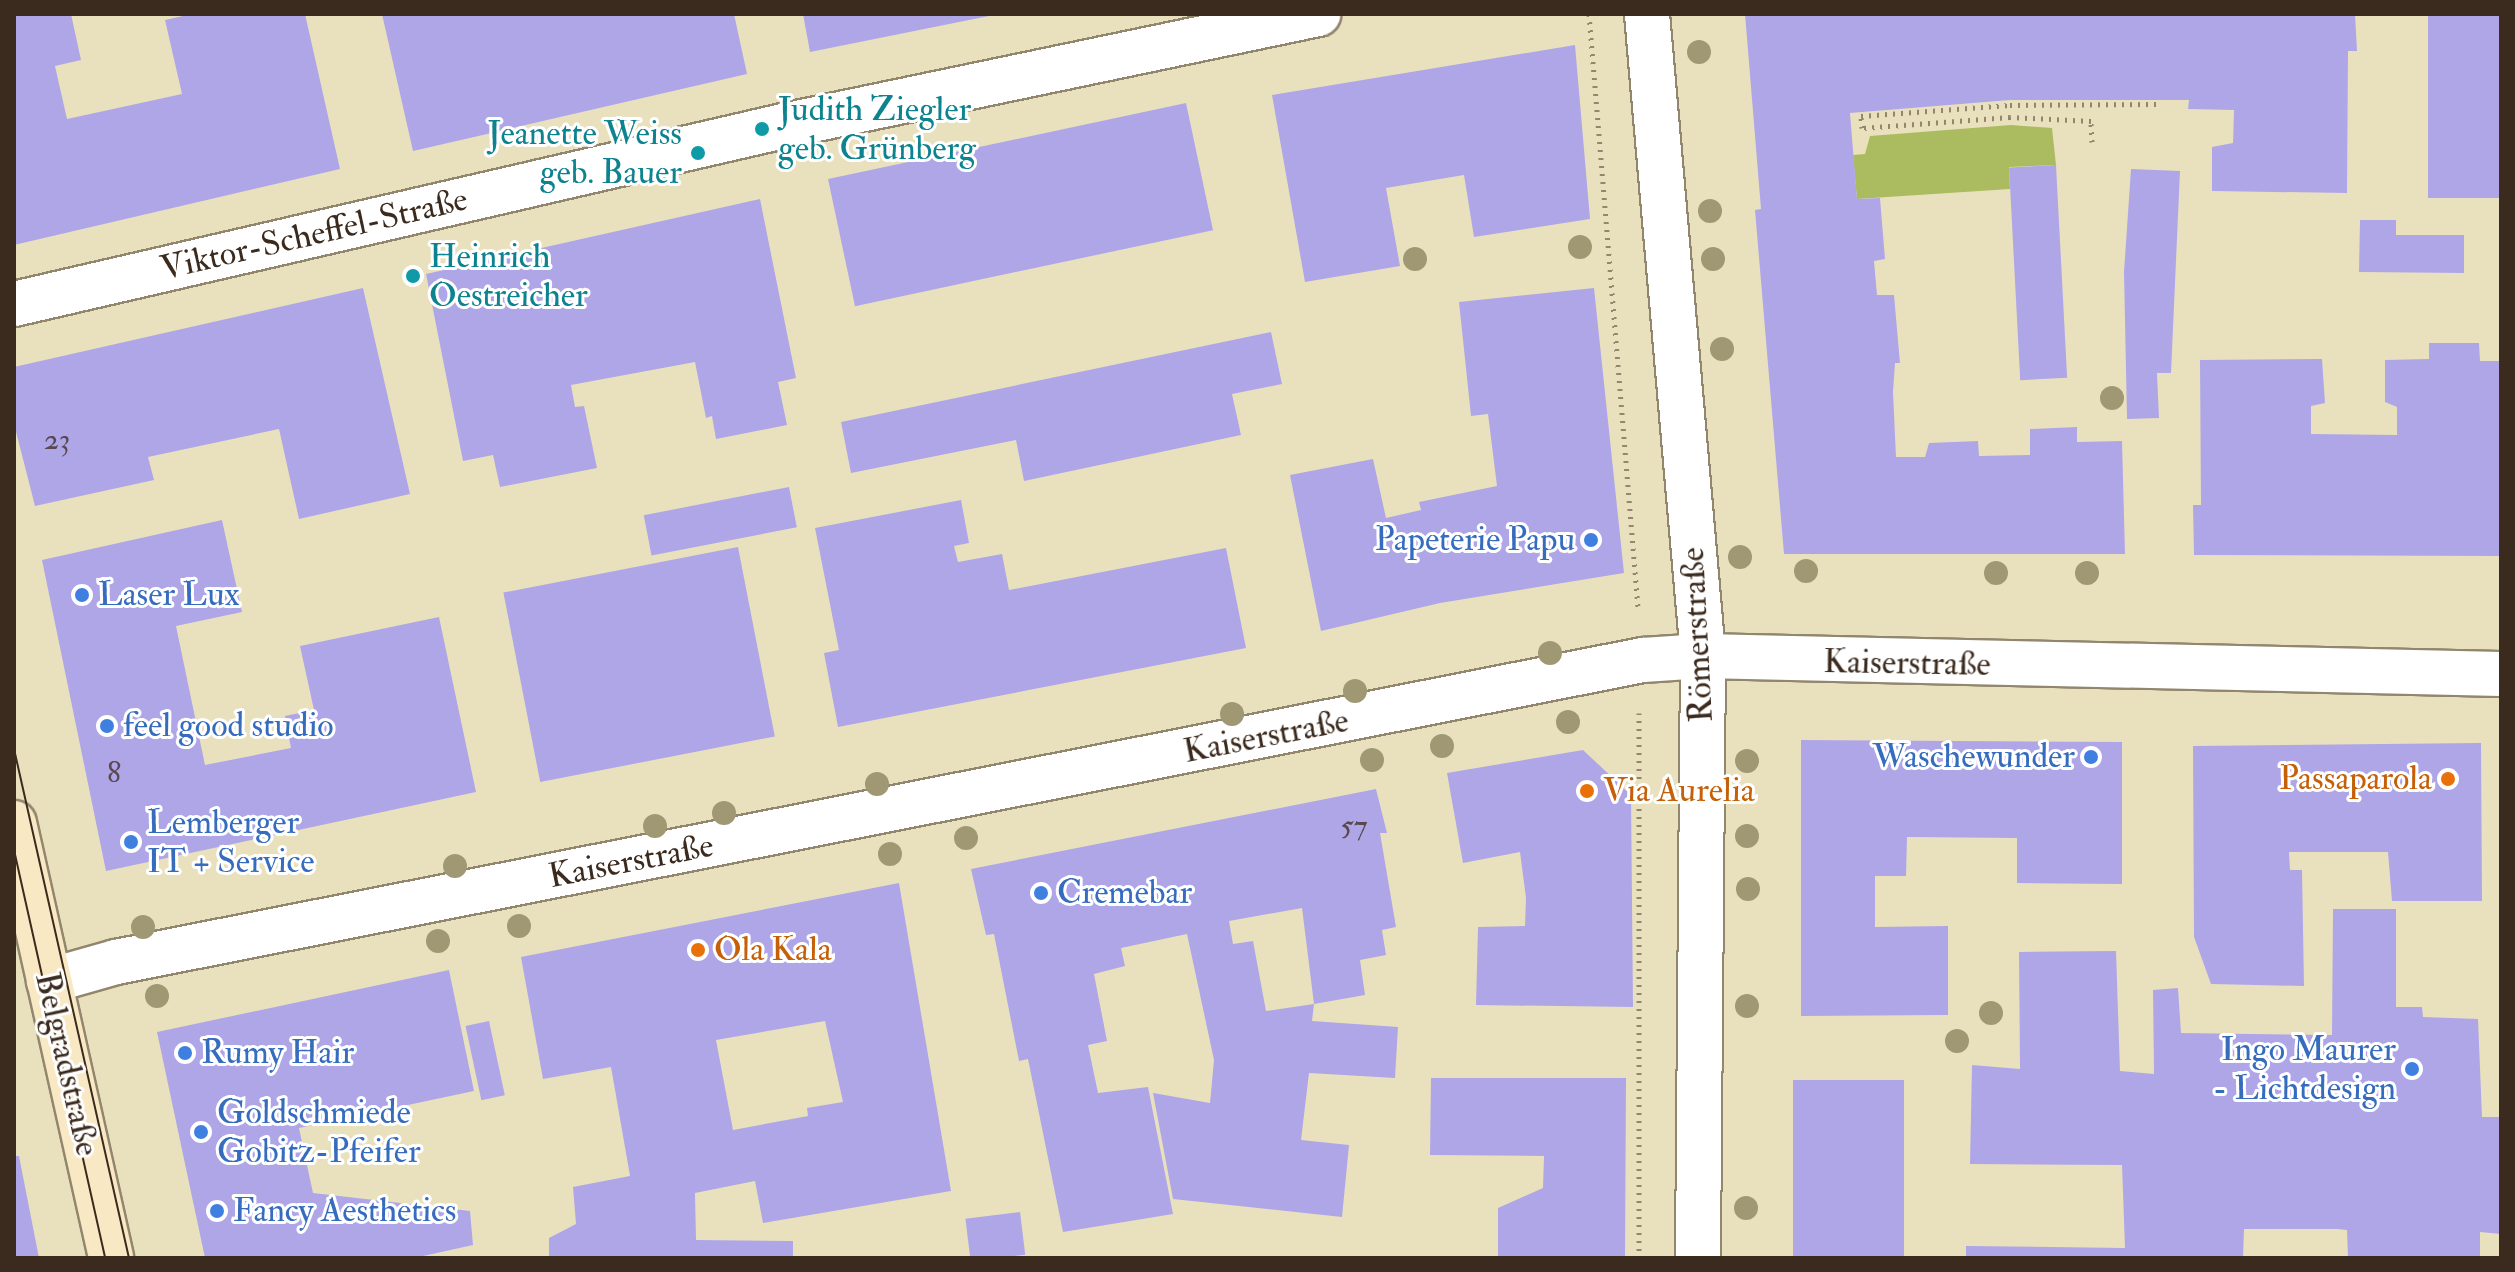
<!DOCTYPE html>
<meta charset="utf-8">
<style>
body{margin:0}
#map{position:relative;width:2515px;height:1272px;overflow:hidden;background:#e9e1be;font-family:"IM FELL Double Pica",serif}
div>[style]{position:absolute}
.green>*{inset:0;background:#abbc60}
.building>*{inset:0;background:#afa6e8;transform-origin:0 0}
.path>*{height:5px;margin-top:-2.5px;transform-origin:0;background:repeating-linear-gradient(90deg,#92866e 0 2px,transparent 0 8px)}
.roads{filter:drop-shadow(2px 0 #92866e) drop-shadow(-2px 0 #92866e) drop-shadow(0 2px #92866e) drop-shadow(0 -2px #92866e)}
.street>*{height:44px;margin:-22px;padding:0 22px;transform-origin:22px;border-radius:22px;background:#fff}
.secondary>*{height:44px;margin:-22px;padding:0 22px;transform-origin:22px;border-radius:22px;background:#f8e8c3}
.tram>*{height:2px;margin:-1px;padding:0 1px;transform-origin:1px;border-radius:1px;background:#3b2a1e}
.trees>*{width:24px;height:24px;margin:-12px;border-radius:50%;background:#9f9873}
.dots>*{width:22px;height:22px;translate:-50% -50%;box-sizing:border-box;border:4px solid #fff;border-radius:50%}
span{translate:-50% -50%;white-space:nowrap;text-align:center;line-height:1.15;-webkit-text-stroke:6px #fff;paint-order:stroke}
.number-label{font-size:30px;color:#584950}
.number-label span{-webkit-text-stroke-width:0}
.culture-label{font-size:34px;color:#0d838f}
.left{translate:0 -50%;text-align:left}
.right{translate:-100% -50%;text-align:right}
.street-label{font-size:34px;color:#3b2a1e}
.shop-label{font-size:34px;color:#366cbe}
.food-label{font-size:34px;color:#c56008}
.frame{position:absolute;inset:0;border:16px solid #3b2a1e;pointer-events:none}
</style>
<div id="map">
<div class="green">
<i style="clip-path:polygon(2011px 125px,2052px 128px,2056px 165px,2009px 167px,2010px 189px,1857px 199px,1853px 155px,1865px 154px,1870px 136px)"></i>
</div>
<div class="building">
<i style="clip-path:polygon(14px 14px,71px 14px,81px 60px,55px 66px,67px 119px,182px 94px,165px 20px,192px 14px,305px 14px,340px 169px,14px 245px)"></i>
<i style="clip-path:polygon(382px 14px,734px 14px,747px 74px,413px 151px)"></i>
<i style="clip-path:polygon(803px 14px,994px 14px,994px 15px,810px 52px)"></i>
<i style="clip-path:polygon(1745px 14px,2355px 14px,2357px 51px,2348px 51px,2347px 193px,2212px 191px,2212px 147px,2233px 143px,2234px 110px,2188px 109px,2189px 100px,2010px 100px,1850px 113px,1857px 199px,1880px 198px,1885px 259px,1874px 261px,1877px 295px,1894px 295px,1900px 363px,1895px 363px,1893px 392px,1896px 457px,1925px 457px,1929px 443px,1978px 441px,1979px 456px,2030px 455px,2030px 429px,2077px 427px,2077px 442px,2122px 441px,2125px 554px,1784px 554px,1755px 210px,1761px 209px)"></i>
<i style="left:2428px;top:14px;width:73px;height:184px"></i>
<i style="clip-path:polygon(1575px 45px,1590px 219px,1474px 237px,1464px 175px,1386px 188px,1400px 266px,1305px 282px,1272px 95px)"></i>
<i style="left:1186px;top:103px;width:130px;height:366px;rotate:78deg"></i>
<i style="left:2056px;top:165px;width:213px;height:47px;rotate:87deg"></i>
<i style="clip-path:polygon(2131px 169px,2180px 171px,2171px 373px,2157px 373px,2159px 418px,2127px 419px,2124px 272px)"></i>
<i style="clip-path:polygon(760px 199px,796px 378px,778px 382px,787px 425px,716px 439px,712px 416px,706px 418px,695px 362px,571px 385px,575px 407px,584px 406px,597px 468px,500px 487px,493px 455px,463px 461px,426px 274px)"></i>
<i style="clip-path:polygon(2360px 220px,2396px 220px,2396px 235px,2464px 235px,2464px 273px,2359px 272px)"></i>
<i style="clip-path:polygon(363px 288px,410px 494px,299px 519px,279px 429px,148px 457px,154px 480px,35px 506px,14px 424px,14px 367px)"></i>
<i style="clip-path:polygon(1594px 288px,1624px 573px,1440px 603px,1321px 631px,1290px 475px,1373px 459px,1386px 518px,1421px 510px,1419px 502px,1497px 486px,1488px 414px,1471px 416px,1459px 302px)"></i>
<i style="clip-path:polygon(1271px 332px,1282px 384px,1232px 394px,1241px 435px,1024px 481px,1016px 440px,851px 473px,841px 422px)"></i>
<i style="clip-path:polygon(2429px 343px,2479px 343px,2480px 361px,2501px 361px,2501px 556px,2194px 555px,2193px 505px,2201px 505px,2200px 360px,2322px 359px,2325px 403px,2311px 406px,2311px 434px,2397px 435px,2397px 407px,2385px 402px,2385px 360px,2429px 359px)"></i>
<i style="left:789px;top:487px;width:41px;height:148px;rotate:79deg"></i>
<i style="clip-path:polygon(961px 500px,969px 543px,954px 546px,958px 562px,1002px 554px,1009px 590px,1226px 548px,1246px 648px,838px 727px,824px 653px,839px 650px,815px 528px)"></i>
<i style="clip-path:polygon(222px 520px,242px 612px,176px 626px,205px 765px,291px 748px,285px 716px,314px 710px,300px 646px,439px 617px,476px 792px,106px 871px,42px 560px)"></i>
<i style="left:738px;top:547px;width:193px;height:239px;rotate:79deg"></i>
<i style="clip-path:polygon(1801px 740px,2122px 742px,2122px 884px,2017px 883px,2017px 838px,1907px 837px,1906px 876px,1875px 876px,1875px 927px,1948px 926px,1948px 1015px,1801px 1016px)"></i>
<i style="clip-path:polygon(2481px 743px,2482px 901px,2392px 901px,2388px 852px,2289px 852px,2290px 870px,2302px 870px,2304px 986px,2211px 984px,2194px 937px,2193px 746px)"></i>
<i style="clip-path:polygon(1583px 750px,1631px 795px,1633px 1007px,1476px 1005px,1478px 927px,1525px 926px,1526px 898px,1520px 852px,1463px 863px,1447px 773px)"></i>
<i style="clip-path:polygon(1376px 789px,1387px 833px,1380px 833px,1396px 927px,1382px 930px,1386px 955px,1360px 960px,1365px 995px,1314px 1004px,1302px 908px,1229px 921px,1233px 944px,1253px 941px,1266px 1011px,1314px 1004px,1312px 1021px,1398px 1027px,1395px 1078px,1309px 1073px,1301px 1140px,1349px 1145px,1342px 1217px,1173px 1199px,1153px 1093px,1210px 1103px,1214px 1060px,1187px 934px,1121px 948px,1125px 966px,1094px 974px,1107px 1041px,1088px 1045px,1098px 1093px,1148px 1087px,1173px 1214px,1063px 1232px,1028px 1059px,1019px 1061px,994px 934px,986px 935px,971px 869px)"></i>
<i style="clip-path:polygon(evenodd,899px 883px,951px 1191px,763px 1223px,755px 1181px,695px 1193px,696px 1240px,793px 1241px,793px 1258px,549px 1258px,549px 1238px,576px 1224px,573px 1187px,630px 1176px,611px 1067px,543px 1079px,521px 957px,899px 883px,825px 1021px,843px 1102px,807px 1108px,808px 1116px,733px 1130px,716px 1040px,825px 1021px)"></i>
<i style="clip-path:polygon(2333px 909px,2396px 909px,2396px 1007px,2422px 1007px,2423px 1017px,2478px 1019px,2482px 1117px,2501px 1117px,2501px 1234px,2480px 1232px,2480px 1258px,2348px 1258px,2347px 1230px,2337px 1229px,2244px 1229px,2243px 1258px,1966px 1258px,1966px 1246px,2125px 1248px,2122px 1165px,1970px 1164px,1972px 1065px,2020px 1069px,2019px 952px,2116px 951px,2120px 1071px,2154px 1074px,2153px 990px,2178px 988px,2181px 1033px,2332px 1035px)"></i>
<i style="clip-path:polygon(449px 970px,474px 1091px,299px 1128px,313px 1193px,470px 1211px,473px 1245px,414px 1258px,205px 1258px,157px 1032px)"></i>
<i style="left:489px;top:1021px;width:76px;height:24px;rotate:78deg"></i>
<i style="clip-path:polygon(1431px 1078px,1626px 1078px,1625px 1258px,1498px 1258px,1498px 1208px,1543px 1188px,1544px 1156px,1430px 1155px)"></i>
<i style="left:1793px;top:1080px;width:111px;height:178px"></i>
<i style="clip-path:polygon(14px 1156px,19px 1156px,39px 1258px,14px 1258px)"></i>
<i style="left:1020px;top:1212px;width:43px;height:55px;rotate:83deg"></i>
</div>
<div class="path">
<i style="left:1589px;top:14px;width:595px;rotate:85.28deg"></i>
<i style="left:2092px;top:142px;width:21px;rotate:-93deg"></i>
<i style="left:2091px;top:121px;width:81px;rotate:-177.2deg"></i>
<i style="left:2010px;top:117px;width:148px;rotate:175.7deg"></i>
<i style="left:1862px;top:128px;width:12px;rotate:-95deg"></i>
<i style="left:1861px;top:116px;width:149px;rotate:-4.2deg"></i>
<i style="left:2010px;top:105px;width:151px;rotate:-0.4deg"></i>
<i style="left:1639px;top:713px;width:545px;rotate:90deg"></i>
</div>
<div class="roads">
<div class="street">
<i style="left:1647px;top:14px;width:644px;rotate:85.01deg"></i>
<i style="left:1703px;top:656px;width:602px;rotate:90.48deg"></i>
<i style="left:14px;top:304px;width:789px;rotate:-13.03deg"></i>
<i style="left:783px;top:126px;width:547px;rotate:-11.82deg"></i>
<i style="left:49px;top:981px;width:70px;rotate:-15.8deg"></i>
<i style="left:116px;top:962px;width:1557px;rotate:-11.19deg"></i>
<i style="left:1643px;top:660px;width:60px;rotate:-3.8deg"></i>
<i style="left:1703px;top:656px;width:798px;rotate:1.29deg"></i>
</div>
<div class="secondary">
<i style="left:14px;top:823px;width:446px;rotate:77.4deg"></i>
</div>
</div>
<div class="tram">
<i style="left:14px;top:749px;width:522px;rotate:77.27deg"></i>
<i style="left:14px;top:850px;width:418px;rotate:77.4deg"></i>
</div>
<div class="trees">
<i style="left:1699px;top:52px"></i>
<i style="left:1710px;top:211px"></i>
<i style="left:1580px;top:247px"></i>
<i style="left:1415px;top:259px"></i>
<i style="left:1713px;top:259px"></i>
<i style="left:1722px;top:349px"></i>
<i style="left:2112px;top:398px"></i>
<i style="left:1740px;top:557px"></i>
<i style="left:1806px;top:571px"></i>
<i style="left:1996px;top:573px"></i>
<i style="left:2087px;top:573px"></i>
<i style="left:1550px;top:653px"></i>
<i style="left:1355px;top:691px"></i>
<i style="left:1232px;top:714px"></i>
<i style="left:1568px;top:722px"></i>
<i style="left:1442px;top:746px"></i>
<i style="left:1372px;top:760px"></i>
<i style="left:1747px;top:761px"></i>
<i style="left:877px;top:784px"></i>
<i style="left:724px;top:813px"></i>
<i style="left:655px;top:826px"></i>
<i style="left:1747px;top:836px"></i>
<i style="left:966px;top:838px"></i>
<i style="left:890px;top:854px"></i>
<i style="left:455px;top:866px"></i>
<i style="left:1748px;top:889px"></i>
<i style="left:519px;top:926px"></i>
<i style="left:143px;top:927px"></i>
<i style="left:438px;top:941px"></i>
<i style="left:157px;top:996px"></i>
<i style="left:1747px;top:1006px"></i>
<i style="left:1991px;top:1013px"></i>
<i style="left:1957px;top:1041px"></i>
<i style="left:1746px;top:1208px"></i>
</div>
<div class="dots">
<i style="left:762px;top:129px;background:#0f9aa8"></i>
<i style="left:698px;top:153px;background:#0f9aa8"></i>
<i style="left:413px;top:276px;background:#0f9aa8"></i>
<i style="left:1591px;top:540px;background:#3f7fe0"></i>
<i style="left:82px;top:595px;background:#3f7fe0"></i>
<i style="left:107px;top:726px;background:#3f7fe0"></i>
<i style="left:2091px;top:757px;background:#3f7fe0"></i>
<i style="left:2448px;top:779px;background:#e8710a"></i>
<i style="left:1587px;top:791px;background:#e8710a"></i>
<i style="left:131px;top:842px;background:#3f7fe0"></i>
<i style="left:1041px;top:893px;background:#3f7fe0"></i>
<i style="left:698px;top:950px;background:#e8710a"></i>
<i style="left:185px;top:1053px;background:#3f7fe0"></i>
<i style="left:2412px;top:1069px;background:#3f7fe0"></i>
<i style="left:201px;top:1132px;background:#3f7fe0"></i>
<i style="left:217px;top:1211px;background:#3f7fe0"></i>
</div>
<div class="number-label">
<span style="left:57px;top:440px">23</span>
<span style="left:114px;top:773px">8</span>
<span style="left:1354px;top:826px">57</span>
</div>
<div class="culture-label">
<span class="left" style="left:778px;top:129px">Judith Ziegler<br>geb. Grünberg</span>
<span class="right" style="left:682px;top:153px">Jeanette Weiss<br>geb. Bauer</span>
<span class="left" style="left:429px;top:276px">Heinrich<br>Oestreicher</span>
</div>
<div class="street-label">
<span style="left:314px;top:234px;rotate:-13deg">Viktor-Scheffel-Straße</span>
<span style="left:1697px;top:635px;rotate:-93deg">Römerstraße</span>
<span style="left:1907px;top:663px;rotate:1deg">Kaiserstraße</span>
<span style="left:1266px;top:736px;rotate:-11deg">Kaiserstraße</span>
<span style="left:631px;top:861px;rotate:-11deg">Kaiserstraße</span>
<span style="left:67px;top:1064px;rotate:77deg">Belgradstraße</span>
</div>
<div class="shop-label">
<span class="right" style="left:1575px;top:540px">Papeterie Papu</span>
<span class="left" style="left:98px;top:595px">Laser Lux</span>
<span class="left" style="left:123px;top:726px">feel good studio</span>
<span class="right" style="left:2075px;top:757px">Waschewunder</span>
<span class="left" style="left:147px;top:842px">Lemberger<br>IT + Service</span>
<span class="left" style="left:1057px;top:893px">Cremebar</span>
<span class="right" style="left:2396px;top:1069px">Ingo Maurer<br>- Lichtdesign</span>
<span class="left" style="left:201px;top:1053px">Rumy Hair</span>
<span class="left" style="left:217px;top:1132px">Goldschmiede<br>Gobitz-Pfeifer</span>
<span class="left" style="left:233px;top:1211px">Fancy Aesthetics</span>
</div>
<div class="food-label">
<span class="right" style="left:2432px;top:779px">Passaparola</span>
<span class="left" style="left:1603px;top:791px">Via Aurelia</span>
<span class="left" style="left:714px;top:950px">Ola Kala</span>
</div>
<div class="frame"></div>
</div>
